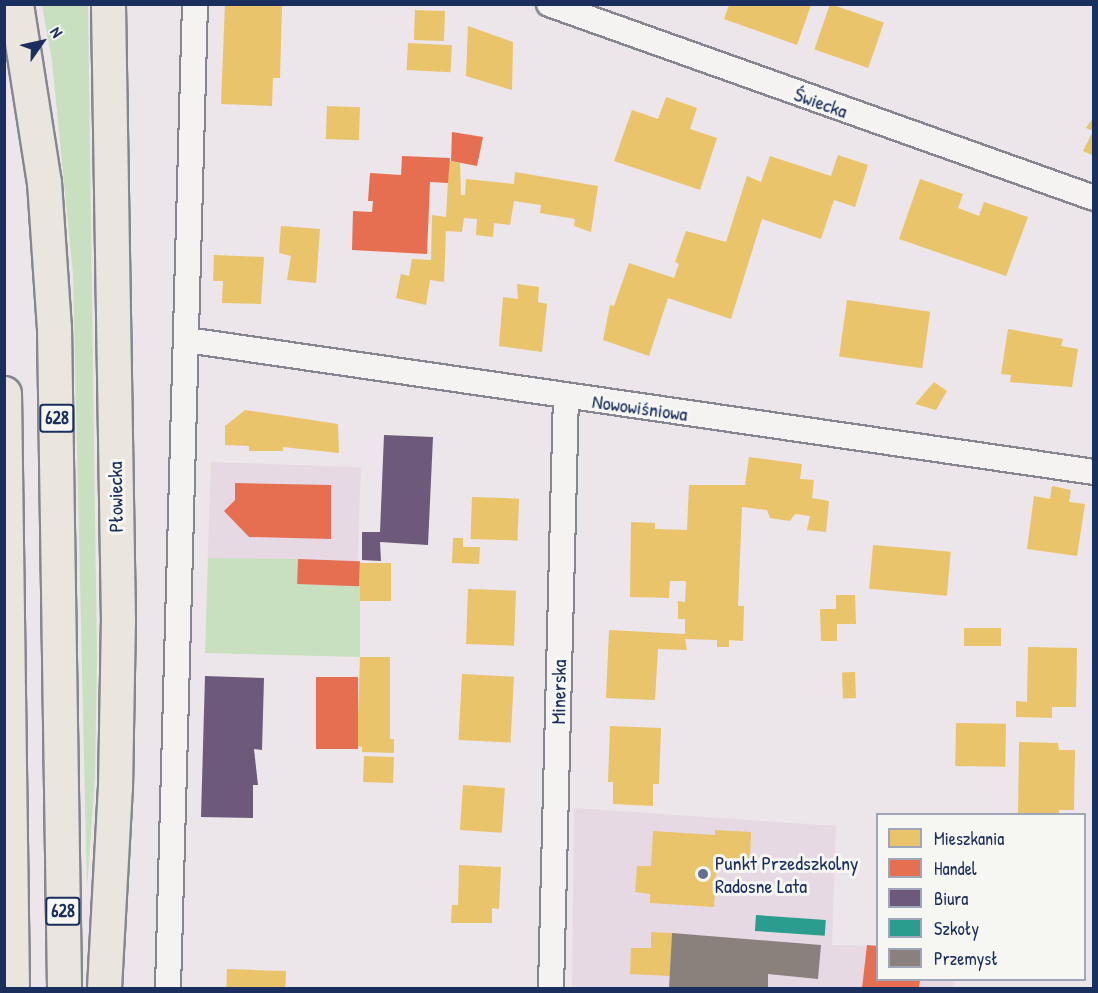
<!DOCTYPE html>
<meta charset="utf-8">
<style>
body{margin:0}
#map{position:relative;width:1098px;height:993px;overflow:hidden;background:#ece5e9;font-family:"Patrick Hand",sans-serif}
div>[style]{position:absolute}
.built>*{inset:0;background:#e7d9e3;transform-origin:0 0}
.green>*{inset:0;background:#c8e0bf}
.homes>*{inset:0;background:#e9c46a;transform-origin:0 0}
.shops>*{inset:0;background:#e76f51;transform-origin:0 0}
.offices>*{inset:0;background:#6d597a}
.schools>*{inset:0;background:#2a9d8f;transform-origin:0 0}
.industry>*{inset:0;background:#8a817c}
.roads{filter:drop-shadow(2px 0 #858690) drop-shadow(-2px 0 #858690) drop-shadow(0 2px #858690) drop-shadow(0 -2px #858690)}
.minor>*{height:24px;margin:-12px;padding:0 12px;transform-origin:12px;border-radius:12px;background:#f4f3f2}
.primary>*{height:33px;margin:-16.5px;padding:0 16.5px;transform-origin:16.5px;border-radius:16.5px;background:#ebe6dd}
.dots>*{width:16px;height:16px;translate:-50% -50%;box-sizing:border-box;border:3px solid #f6f6f2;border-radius:50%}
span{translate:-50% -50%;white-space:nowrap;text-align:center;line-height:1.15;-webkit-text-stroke:6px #f6f6f2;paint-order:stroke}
.shield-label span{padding:2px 4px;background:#f6f6f2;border:2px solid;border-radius:4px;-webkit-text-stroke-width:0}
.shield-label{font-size:18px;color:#1b2f5e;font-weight:700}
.street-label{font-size:20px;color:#1b2f5e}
.poi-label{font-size:20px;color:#1b2f5e}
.left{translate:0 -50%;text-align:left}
.frame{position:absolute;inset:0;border:6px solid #1b2f5e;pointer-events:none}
.legend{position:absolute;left:876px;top:813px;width:210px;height:168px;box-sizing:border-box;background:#f6f6f2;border:2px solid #9ea6b7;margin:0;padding:8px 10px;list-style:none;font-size:18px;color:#1b2f5e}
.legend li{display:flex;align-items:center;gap:12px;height:30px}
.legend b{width:30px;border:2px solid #9ea6b7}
.north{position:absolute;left:12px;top:12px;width:60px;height:60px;-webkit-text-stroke:4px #f6f6f2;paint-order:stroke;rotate:56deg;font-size:16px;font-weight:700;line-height:24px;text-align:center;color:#1b2f5e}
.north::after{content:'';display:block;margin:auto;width:21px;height:27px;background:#1b2f5e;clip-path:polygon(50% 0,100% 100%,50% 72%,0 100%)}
</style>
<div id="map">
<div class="built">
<i style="left:211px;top:462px;width:150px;height:96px;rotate:2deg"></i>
<i style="clip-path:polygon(574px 808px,836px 826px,832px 945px,877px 946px,878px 980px,955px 980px,953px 988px,572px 988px)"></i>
</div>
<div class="green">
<i style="clip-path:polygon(42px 5px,88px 5px,97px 659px,95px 777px,87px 889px,73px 274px,52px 61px)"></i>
<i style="clip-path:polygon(208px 558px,298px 559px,298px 584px,360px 583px,360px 657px,205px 653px)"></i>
</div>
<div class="homes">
<i style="clip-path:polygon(225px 4px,282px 4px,280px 78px,273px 78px,272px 106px,221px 104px)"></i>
<i style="left:830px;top:4px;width:57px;height:48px;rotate:19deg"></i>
<i style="clip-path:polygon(729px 5px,811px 5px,797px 45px,724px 19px)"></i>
<i style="left:415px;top:10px;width:30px;height:30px;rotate:2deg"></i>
<i style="clip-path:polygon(468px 26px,513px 42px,512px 90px,466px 76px)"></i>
<i style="left:408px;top:43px;width:44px;height:27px;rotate:3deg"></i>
<i style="clip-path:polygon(666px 97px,697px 108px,690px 129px,717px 138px,700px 190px,614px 161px,632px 110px,658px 119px)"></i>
<i style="left:327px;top:106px;width:33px;height:33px;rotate:2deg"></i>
<i style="clip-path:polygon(1094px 116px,1094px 156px,1083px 151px,1093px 131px,1086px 128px)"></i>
<i style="clip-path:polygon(838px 155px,868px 165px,855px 207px,834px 200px,821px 239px,762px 219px,731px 319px,668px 298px,649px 356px,603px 340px,610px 305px,614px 306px,629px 263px,674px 278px,679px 264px,675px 262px,686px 231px,726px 242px,747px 176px,761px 182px,770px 156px,831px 176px)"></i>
<i style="clip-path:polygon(449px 161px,460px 163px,461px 195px,465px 195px,466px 179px,514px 184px,515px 172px,598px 186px,591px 232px,574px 226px,575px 219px,540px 213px,541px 205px,514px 201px,510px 225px,494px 223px,493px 237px,476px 235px,477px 219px,464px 218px,462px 232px,446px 231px,444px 282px,430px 280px,426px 305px,396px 298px,401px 274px,409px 276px,412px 259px,431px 260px,432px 215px,446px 217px)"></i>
<i style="clip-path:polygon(920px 179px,963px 194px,958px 208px,979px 216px,984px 202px,1028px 217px,1006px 276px,899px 239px)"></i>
<i style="clip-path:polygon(281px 226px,320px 229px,316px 283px,287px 280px,291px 256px,279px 253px)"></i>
<i style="clip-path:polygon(214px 255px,264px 257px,261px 304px,222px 303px,223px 281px,213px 281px)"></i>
<i style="clip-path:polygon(517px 284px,539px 287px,538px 302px,547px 304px,542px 352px,499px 346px,503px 297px,518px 299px)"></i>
<i style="left:847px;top:300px;width:84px;height:57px;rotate:8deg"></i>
<i style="clip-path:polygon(1008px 329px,1063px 339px,1061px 346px,1078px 349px,1072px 387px,1010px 382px,1011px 375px,1001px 374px)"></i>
<i style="clip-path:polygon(934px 382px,947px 391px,936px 410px,915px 404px)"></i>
<i style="clip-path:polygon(245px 410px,338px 424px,339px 453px,283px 447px,283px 451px,249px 451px,249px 446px,225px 445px,225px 426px)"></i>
<i style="clip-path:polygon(749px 457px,802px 464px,800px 479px,814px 480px,812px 498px,829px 501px,826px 532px,807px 530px,810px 516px,795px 514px,790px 521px,770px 518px,767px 510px,742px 507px,738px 606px,744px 606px,743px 641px,729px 640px,729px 647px,717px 647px,717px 640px,685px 639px,687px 650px,658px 649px,655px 700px,606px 698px,609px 630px,685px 634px,685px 619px,678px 619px,678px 601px,685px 602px,686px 581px,670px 581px,669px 598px,630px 597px,631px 522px,655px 523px,655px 529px,687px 530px,689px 485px,745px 485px)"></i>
<i style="clip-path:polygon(1052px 486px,1071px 490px,1069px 502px,1085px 504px,1077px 556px,1027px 549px,1034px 496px,1050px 499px)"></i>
<i style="left:472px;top:497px;width:47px;height:42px;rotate:2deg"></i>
<i style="clip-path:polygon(453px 538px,463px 538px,463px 547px,480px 547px,479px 564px,452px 563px)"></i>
<i style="left:873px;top:545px;width:78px;height:44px;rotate:5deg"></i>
<i style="left:360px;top:563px;width:31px;height:38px"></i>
<i style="left:468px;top:589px;width:48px;height:55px;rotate:2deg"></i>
<i style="clip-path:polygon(836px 595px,855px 595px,856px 624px,837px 624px,837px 641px,821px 641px,820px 609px,836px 609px)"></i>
<i style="left:964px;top:628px;width:37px;height:18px"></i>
<i style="clip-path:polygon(1028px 647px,1077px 648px,1076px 707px,1052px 707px,1052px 718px,1016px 717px,1016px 701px,1027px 702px)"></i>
<i style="clip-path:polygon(360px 657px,390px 657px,390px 739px,394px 739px,394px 753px,362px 752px,362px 747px,357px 746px)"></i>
<i style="left:855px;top:672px;width:26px;height:13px;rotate:88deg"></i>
<i style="left:462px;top:674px;width:52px;height:66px;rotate:3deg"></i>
<i style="left:956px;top:723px;width:50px;height:43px;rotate:1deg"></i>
<i style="clip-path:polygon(610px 726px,661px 728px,659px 784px,653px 784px,653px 806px,613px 804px,613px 782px,608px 782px)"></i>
<i style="clip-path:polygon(1019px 742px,1058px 743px,1059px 750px,1075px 750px,1074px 810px,1059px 810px,1059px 814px,1018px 814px)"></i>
<i style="left:364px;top:756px;width:30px;height:26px;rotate:2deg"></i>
<i style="left:463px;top:785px;width:42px;height:45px;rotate:4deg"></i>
<i style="clip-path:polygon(715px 830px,751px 832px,750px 863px,717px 862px,714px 907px,650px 903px,650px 894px,635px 892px,637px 866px,651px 866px,653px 831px,715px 835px)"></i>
<i style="clip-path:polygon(459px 865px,501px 867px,499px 909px,492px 908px,492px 923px,451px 923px,452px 905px,458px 905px)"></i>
<i style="clip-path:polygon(651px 932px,672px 933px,670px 976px,630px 974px,631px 948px,651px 948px)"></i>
<i style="left:227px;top:969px;width:59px;height:19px;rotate:2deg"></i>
</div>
<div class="shops">
<i style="clip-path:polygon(452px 132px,483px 137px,477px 166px,451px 161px)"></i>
<i style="clip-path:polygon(402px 156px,450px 158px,448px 183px,430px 182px,427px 254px,352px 250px,353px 211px,372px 212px,373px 201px,368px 201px,370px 173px,401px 175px)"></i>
<i style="clip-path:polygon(235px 483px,331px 485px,331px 539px,249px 537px,224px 511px,235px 500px)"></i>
<i style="left:298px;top:559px;width:62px;height:25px;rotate:2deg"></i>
<i style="left:316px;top:677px;width:42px;height:72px"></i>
<i style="clip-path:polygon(867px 945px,878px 946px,878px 980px,920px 980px,919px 988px,862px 988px)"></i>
</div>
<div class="offices">
<i style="clip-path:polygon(384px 435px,433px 437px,428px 545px,380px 542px,381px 561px,362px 560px,362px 532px,380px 532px)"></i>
<i style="clip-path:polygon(205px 676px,264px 678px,262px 750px,254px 749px,258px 785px,253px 785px,253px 818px,201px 817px)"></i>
</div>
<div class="schools">
<i style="left:756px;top:915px;width:70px;height:16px;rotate:4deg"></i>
</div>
<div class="industry">
<i style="clip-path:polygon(672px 933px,821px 945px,818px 979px,768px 974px,768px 988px,669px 988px)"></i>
</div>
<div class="roads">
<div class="minor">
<i style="left:549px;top:4px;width:578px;rotate:19.59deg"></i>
<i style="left:187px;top:340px;width:917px;rotate:8.28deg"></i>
<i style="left:168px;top:988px;width:984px;rotate:-88.43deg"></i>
<i style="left:551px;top:988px;width:592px;rotate:-88.55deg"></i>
</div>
<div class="primary">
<i style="left:16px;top:4px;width:180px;rotate:81.1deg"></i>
<i style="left:44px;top:182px;width:145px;rotate:86.1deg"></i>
<i style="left:54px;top:327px;width:661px;rotate:89.13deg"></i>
<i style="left:4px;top:393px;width:595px;rotate:89.23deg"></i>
<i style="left:104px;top:988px;width:200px;rotate:-86.9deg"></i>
<i style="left:115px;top:788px;width:167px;rotate:-89deg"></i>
<i style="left:118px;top:621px;width:617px;rotate:-90.93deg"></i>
</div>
</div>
<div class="dots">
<i style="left:703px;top:874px;background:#646f8f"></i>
</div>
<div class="shield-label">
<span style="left:57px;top:418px">628</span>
<span style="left:63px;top:911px">628</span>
</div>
<div class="street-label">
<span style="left:821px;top:102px;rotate:20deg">Świecka</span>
<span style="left:640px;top:407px;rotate:8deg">Nowowiśniowa</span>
<span style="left:115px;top:497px;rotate:-91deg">Płowiecka</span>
<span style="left:558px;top:692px;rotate:-89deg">Minerska</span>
</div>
<div class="poi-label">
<span class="left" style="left:715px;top:874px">Punkt Przedszkolny<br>Radosne Lata</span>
</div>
<div class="frame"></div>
<ul class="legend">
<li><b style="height:16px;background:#e9c46a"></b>Mieszkania</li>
<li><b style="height:16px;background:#e76f51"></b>Handel</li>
<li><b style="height:16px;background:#6d597a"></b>Biura</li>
<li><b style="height:16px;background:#2a9d8f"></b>Szkoły</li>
<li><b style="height:16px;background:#8a817c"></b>Przemysł</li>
</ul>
<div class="north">N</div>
</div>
